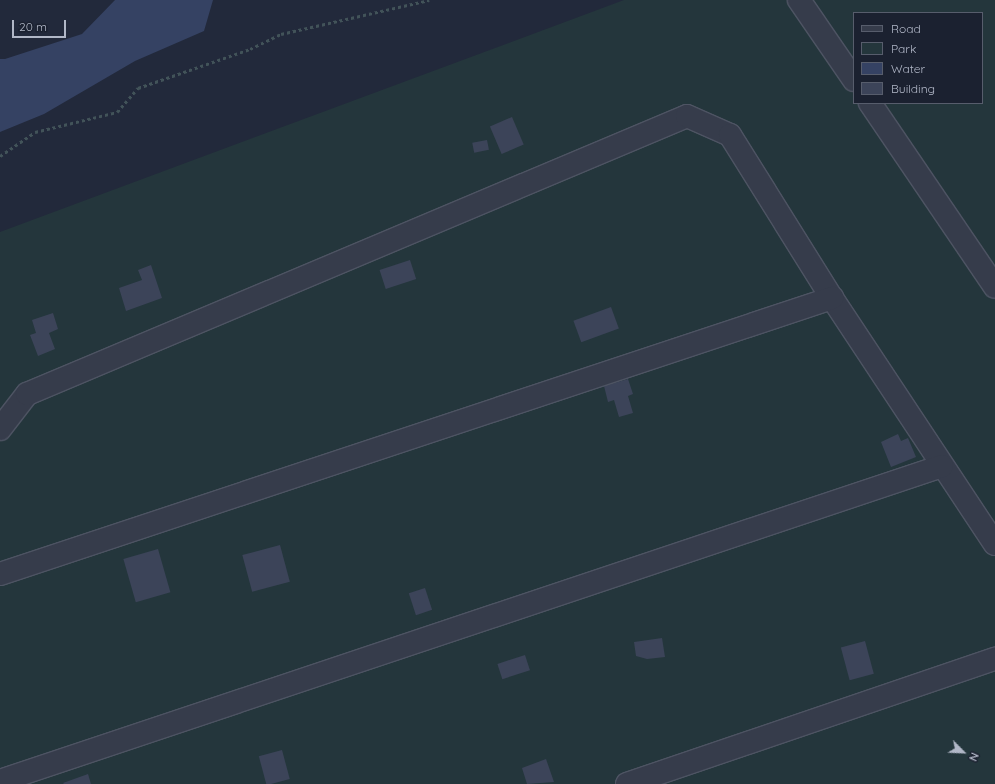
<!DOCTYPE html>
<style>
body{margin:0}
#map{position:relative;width:995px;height:784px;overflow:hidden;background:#22293b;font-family:Quicksand,sans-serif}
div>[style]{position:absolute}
.green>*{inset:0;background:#24363c}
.water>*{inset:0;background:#354263}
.building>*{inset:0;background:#3c4459;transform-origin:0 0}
.path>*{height:2.5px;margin-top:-1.25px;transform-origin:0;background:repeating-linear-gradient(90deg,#425359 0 3px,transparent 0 6px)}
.roads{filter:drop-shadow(1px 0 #4e5463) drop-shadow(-1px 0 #4e5463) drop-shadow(0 1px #4e5463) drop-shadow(0 -1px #4e5463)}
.minor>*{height:22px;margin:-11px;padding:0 11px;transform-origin:11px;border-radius:11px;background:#363c4b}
span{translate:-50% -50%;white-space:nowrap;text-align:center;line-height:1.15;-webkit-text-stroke:4px #1b2130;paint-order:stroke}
.legend{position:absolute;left:853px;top:12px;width:130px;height:92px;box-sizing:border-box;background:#1b2130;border:1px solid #575d6c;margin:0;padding:5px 7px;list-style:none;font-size:12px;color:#b1b7c7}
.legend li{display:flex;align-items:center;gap:8px;height:20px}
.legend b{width:20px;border:1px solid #575d6c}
.north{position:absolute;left:943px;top:732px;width:40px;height:40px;-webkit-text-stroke:3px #1b2130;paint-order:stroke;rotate:114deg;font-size:11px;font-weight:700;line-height:16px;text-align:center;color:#b1b7c7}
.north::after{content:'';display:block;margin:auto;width:14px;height:18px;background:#b1b7c7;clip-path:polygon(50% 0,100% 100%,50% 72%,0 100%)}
.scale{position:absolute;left:12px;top:20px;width:54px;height:18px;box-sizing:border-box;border:2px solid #b1b7c7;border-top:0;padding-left:5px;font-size:12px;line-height:14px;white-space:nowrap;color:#b1b7c7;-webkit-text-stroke:3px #1b2130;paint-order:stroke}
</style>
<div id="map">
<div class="green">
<i style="clip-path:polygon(evenodd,624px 0,995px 0,995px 784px,0 784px,0 232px,624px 0,854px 13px,982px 13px,982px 103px,854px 103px,854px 13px)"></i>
</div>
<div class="water">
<i style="clip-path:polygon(115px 0,213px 0,204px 31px,135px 61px,44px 114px,0 132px,0 59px,5px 59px,82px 34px)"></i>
</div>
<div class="building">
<i style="left:512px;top:117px;width:30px;height:24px;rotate:67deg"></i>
<i style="left:487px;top:140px;width:10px;height:15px;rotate:79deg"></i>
<i style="left:410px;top:260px;width:20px;height:32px;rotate:72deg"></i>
<i style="clip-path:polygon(151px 265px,162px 298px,126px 311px,119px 288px,142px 280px,138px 270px)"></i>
<i style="left:611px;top:307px;width:23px;height:40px;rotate:70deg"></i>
<i style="clip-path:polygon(53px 313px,58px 329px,49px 333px,55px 349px,38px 356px,30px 335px,36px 333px,32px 320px)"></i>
<i style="clip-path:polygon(628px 379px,633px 394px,628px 396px,633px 413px,619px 417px,614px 400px,608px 402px,604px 386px)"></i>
<i style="clip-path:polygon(898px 434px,901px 441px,908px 438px,916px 457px,891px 467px,881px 442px)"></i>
<i style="left:280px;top:545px;width:38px;height:39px;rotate:75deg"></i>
<i style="left:158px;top:549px;width:45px;height:36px;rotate:74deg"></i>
<i style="left:425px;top:588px;width:23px;height:17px;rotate:72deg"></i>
<i style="clip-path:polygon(662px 638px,665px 657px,647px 659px,636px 656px,634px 642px)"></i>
<i style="left:865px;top:641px;width:34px;height:25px;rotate:75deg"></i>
<i style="left:525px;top:655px;width:16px;height:29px;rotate:72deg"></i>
<i style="left:282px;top:750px;width:30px;height:24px;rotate:75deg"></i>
<i style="clip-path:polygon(546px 759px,554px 782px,527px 784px,522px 768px)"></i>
<i style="clip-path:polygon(88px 774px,91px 784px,64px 784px,63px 783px)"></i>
</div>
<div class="path">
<i style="left:0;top:156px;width:42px;rotate:-34.4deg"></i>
<i style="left:35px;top:132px;width:84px;rotate:-13.7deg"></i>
<i style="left:117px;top:112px;width:32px;rotate:-49deg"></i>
<i style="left:138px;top:88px;width:119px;rotate:-19.2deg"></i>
<i style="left:250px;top:49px;width:34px;rotate:-26deg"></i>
<i style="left:281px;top:34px;width:152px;rotate:-12.9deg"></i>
</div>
<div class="roads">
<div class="minor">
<i style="left:799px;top:0;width:97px;rotate:55.5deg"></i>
<i style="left:870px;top:103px;width:222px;rotate:55.8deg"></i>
<i style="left:0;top:429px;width:44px;rotate:-52.4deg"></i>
<i style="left:27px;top:394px;width:716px;rotate:-22.84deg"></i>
<i style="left:687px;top:116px;width:47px;rotate:23.8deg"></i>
<i style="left:730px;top:135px;width:192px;rotate:58deg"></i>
<i style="left:832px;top:298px;width:295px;rotate:56.5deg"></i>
<i style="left:0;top:574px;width:877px;rotate:-18.35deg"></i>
<i style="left:0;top:781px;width:993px;rotate:-18.49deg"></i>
<i style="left:627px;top:784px;width:389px;rotate:-18.8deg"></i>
</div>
</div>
<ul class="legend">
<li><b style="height:5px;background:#363c4b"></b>Road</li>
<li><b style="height:11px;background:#24363c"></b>Park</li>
<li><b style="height:11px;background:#354263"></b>Water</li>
<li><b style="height:11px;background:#3c4459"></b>Building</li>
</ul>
<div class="north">N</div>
<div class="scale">20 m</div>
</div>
